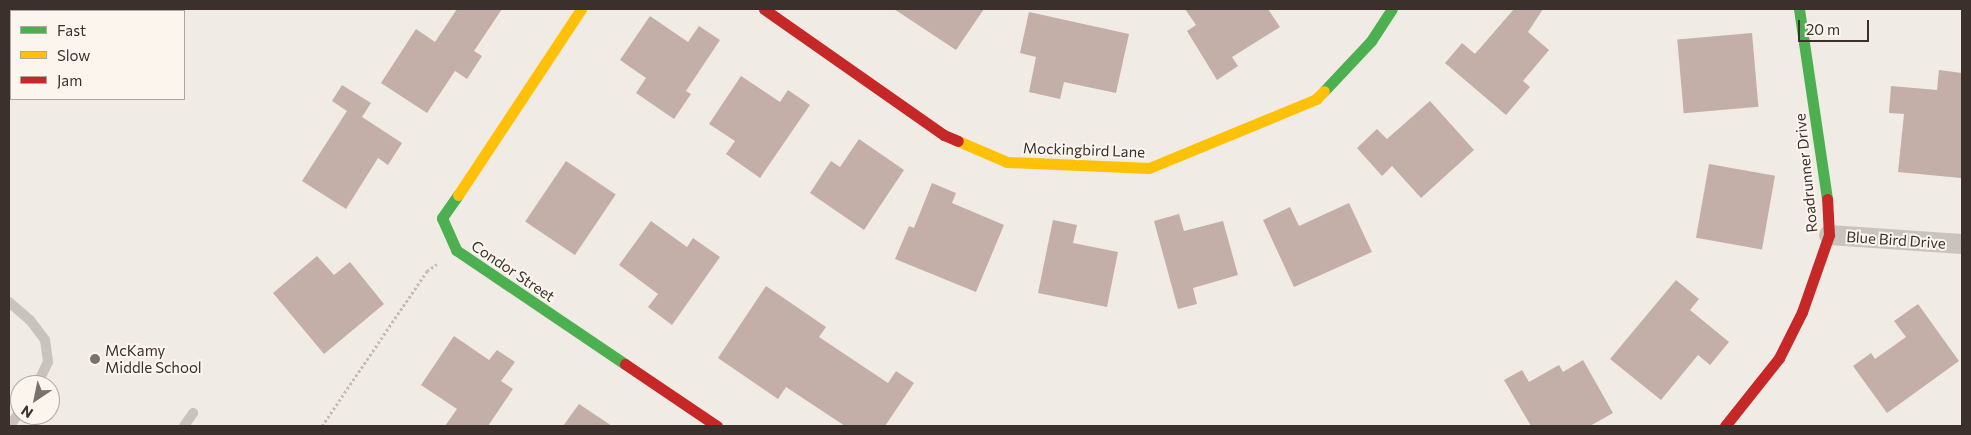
<!DOCTYPE html>
<style>
body{margin:0}
#map{position:relative;width:1971px;height:435px;overflow:hidden;background:#f0ebe5;font-family:Commissioner,sans-serif}
div>[style]{position:absolute}
.building>*{inset:0;background:#c3afa7;transform-origin:0 0}
.path>*{height:3px;margin-top:-1.5px;transform-origin:0;background:repeating-linear-gradient(90deg,#c2bbb6 0 2.5px,transparent 0 5px)}
.lane>*{height:10px;margin:-5px;padding:0 5px;transform-origin:5px;border-radius:5px;background:#c9c3be}
.street>*{height:20px;margin:-10px;padding:0 10px;transform-origin:10px;border-radius:10px;background:#c9c3be}
.fast>*{height:11px;margin:-5.5px;padding:0 5.5px;transform-origin:5.5px;border-radius:5.5px;background:#4caf50}
.slow>*{height:11px;margin:-5.5px;padding:0 5.5px;transform-origin:5.5px;border-radius:5.5px;background:#ffc107}
.jam>*{height:11px;margin:-5.5px;padding:0 5.5px;transform-origin:5.5px;border-radius:5.5px;background:#c62828}
.dots>*{width:14px;height:14px;translate:-50% -50%;box-sizing:border-box;border:2px solid #fbf5ee;border-radius:50%}
span{translate:-50% -50%;white-space:nowrap;text-align:center;line-height:1.15;-webkit-text-stroke:4px #fbf5ee;paint-order:stroke}
.street-label{font-size:15px;color:#3b302b}
.poi-label{font-size:15px;color:#3b302b}
.left{translate:0 -50%;text-align:left}
.frame{position:absolute;inset:0;border:10px solid #3b302b;pointer-events:none}
.legend{position:absolute;left:10px;top:10px;width:175px;height:90px;box-sizing:border-box;background:#fbf5ee;border:1px solid #aea6a0;margin:0;padding:6px 9px;list-style:none;font-size:15px;color:#3b302b}
.legend li{display:flex;align-items:center;gap:10px;height:25px}
.legend b{width:25px;border:1px solid #aea6a0}
.north{position:absolute;left:10px;top:375px;width:50px;height:50px;box-sizing:border-box;background:#fbf5ee;border:1px solid #aea6a0;border-radius:50%;rotate:214deg;font-size:14px;font-weight:700;line-height:20px;text-align:center;color:#3b302b}
.north::after{content:'';display:block;margin:auto;width:18px;height:22px;background:#7a716c;clip-path:polygon(50% 0,100% 100%,50% 72%,0 100%)}
.scale{position:absolute;left:1798px;top:20px;width:71px;height:22px;box-sizing:border-box;border:2px solid #3b302b;border-top:0;padding-left:6px;font-size:15px;line-height:18px;white-space:nowrap;color:#3b302b;-webkit-text-stroke:4px #fbf5ee;paint-order:stroke}
</style>
<div id="map">
<div class="building">
<i style="clip-path:polygon(457px 9px,502px 9px,474px 51px,482px 56px,467px 79px,455px 71px,427px 113px,381px 83px,416px 29px,435px 42px)"></i>
<i style="clip-path:polygon(894px 9px,984px 9px,956px 50px)"></i>
<i style="clip-path:polygon(1185px 9px,1268px 9px,1280px 27px,1232px 57px,1238px 66px,1217px 80px,1187px 31px,1196px 25px)"></i>
<i style="clip-path:polygon(1514px 9px,1543px 9px,1528px 32px,1549px 50px,1523px 81px,1530px 87px,1506px 115px,1445px 63px,1462px 43px,1475px 54px)"></i>
<i style="clip-path:polygon(1029px 12px,1129px 34px,1116px 93px,1064px 82px,1060px 99px,1029px 92px,1036px 57px,1020px 53px)"></i>
<i style="clip-path:polygon(650px 16px,688px 42px,699px 26px,720px 40px,686px 91px,691px 94px,674px 119px,636px 93px,646px 78px,620px 60px)"></i>
<i style="left:1752px;top:33px;width:74px;height:75px;rotate:85deg"></i>
<i style="clip-path:polygon(1939px 70px,1962px 73px,1961px 178px,1898px 172px,1904px 114px,1889px 113px,1891px 86px,1937px 90px)"></i>
<i style="clip-path:polygon(741px 76px,780px 102px,788px 90px,810px 105px,760px 178px,726px 154px,735px 141px,709px 124px)"></i>
<i style="clip-path:polygon(342px 85px,371px 103px,362px 117px,402px 143px,388px 165px,378px 158px,346px 209px,302px 181px,347px 111px,332px 101px)"></i>
<i style="clip-path:polygon(1430px 101px,1474px 150px,1421px 198px,1392px 166px,1382px 176px,1357px 148px,1377px 129px,1387px 139px)"></i>
<i style="clip-path:polygon(859px 139px,904px 170px,864px 230px,810px 193px,831px 161px,840px 167px)"></i>
<i style="left:566px;top:161px;width:60px;height:73px;rotate:34deg"></i>
<i style="left:1709px;top:164px;width:67px;height:75px;rotate:10deg"></i>
<i style="clip-path:polygon(932px 183px,956px 193px,952px 203px,1004px 225px,976px 292px,895px 259px,909px 226px,914px 228px)"></i>
<i style="clip-path:polygon(1349px 203px,1372px 252px,1294px 287px,1263px 220px,1290px 207px,1299px 226px)"></i>
<i style="clip-path:polygon(1179px 214px,1184px 231px,1223px 221px,1238px 275px,1193px 288px,1197px 304px,1178px 309px,1154px 221px)"></i>
<i style="clip-path:polygon(1053px 220px,1077px 225px,1073px 243px,1118px 252px,1107px 307px,1038px 293px)"></i>
<i style="clip-path:polygon(651px 221px,687px 247px,693px 238px,720px 257px,672px 325px,648px 307px,658px 294px,619px 265px)"></i>
<i style="clip-path:polygon(317px 256px,334px 275px,350px 262px,384px 304px,324px 354px,273px 293px)"></i>
<i style="clip-path:polygon(1676px 280px,1699px 299px,1690px 310px,1729px 342px,1710px 365px,1698px 355px,1661px 400px,1610px 359px)"></i>
<i style="clip-path:polygon(766px 286px,826px 327px,819px 337px,888px 383px,896px 371px,914px 383px,885px 426px,845px 426px,786px 387px,778px 399px,718px 358px)"></i>
<i style="clip-path:polygon(1918px 304px,1959px 361px,1887px 413px,1853px 366px,1871px 353px,1875px 359px,1906px 337px,1894px 321px)"></i>
<i style="clip-path:polygon(454px 336px,489px 360px,497px 350px,515px 362px,501px 381px,513px 389px,488px 426px,445px 426px,457px 409px,421px 385px)"></i>
<i style="clip-path:polygon(1583px 360px,1613px 413px,1590px 426px,1531px 426px,1504px 380px,1522px 370px,1529px 382px,1559px 365px,1563px 372px)"></i>
<i style="clip-path:polygon(579px 404px,612px 426px,563px 426px)"></i>
</div>
<div class="path">
<i style="left:322px;top:426px;width:187px;rotate:-55.9deg"></i>
<i style="left:427px;top:271px;width:12px;rotate:-35deg"></i>
</div>
<div class="lane">
<i style="left:9px;top:302px;width:28px;rotate:41deg"></i>
<i style="left:30px;top:320px;width:25px;rotate:53deg"></i>
<i style="left:45px;top:340px;width:22px;rotate:82deg"></i>
<i style="left:48px;top:362px;width:25px;rotate:116deg"></i>
<i style="left:10px;top:426px;width:18px;rotate:-56deg"></i>
<i style="left:184px;top:426px;width:16px;rotate:-55deg"></i>
</div>
<div class="street">
<i style="left:1829px;top:235px;width:133px;rotate:3.9deg"></i>
</div>
<div class="fast">
<i style="left:1799px;top:9px;width:192px;rotate:81.6deg"></i>
<i style="left:1324px;top:91px;width:69px;rotate:-46.8deg"></i>
<i style="left:1371px;top:41px;width:38px;rotate:-57deg"></i>
<i style="left:458px;top:195px;width:28px;rotate:125deg"></i>
<i style="left:442px;top:218px;width:35px;rotate:66deg"></i>
<i style="left:456px;top:250px;width:204px;rotate:34deg"></i>
</div>
<div class="slow">
<i style="left:958px;top:141px;width:53px;rotate:23.2deg"></i>
<i style="left:1007px;top:162px;width:142px;rotate:2.4deg"></i>
<i style="left:1149px;top:168px;width:181px;rotate:-22.4deg"></i>
<i style="left:1316px;top:99px;width:11px;rotate:-45deg"></i>
<i style="left:458px;top:195px;width:223px;rotate:-56.5deg"></i>
</div>
<div class="jam">
<i style="left:764px;top:9px;width:220px;rotate:35deg"></i>
<i style="left:944px;top:135px;width:15px;rotate:23deg"></i>
<i style="left:625px;top:364px;width:111px;rotate:34deg"></i>
<i style="left:1725px;top:426px;width:87px;rotate:-51.5deg"></i>
<i style="left:1779px;top:358px;width:51px;rotate:-63.4deg"></i>
<i style="left:1802px;top:312px;width:82px;rotate:-70.7deg"></i>
<i style="left:1829px;top:235px;width:36px;rotate:-93deg"></i>
</div>
<div class="dots">
<i style="left:95px;top:359px;background:#7a716c"></i>
</div>
<div class="street-label">
<span style="left:1084px;top:150px;rotate:2deg">Mockingbird Lane</span>
<span style="left:1806px;top:173px;rotate:-96deg">Roadrunner Drive</span>
<span style="left:1896px;top:240px;rotate:4deg">Blue Bird Drive</span>
<span style="left:513px;top:271px;rotate:34deg">Condor Street</span>
</div>
<div class="poi-label">
<span class="left" style="left:105px;top:359px">McKamy<br>Middle School</span>
</div>
<div class="frame"></div>
<ul class="legend">
<li><b style="height:6px;background:#4caf50"></b>Fast</li>
<li><b style="height:6px;background:#ffc107"></b>Slow</li>
<li><b style="height:6px;background:#c62828"></b>Jam</li>
</ul>
<div class="north">N</div>
<div class="scale">20 m</div>
</div>
